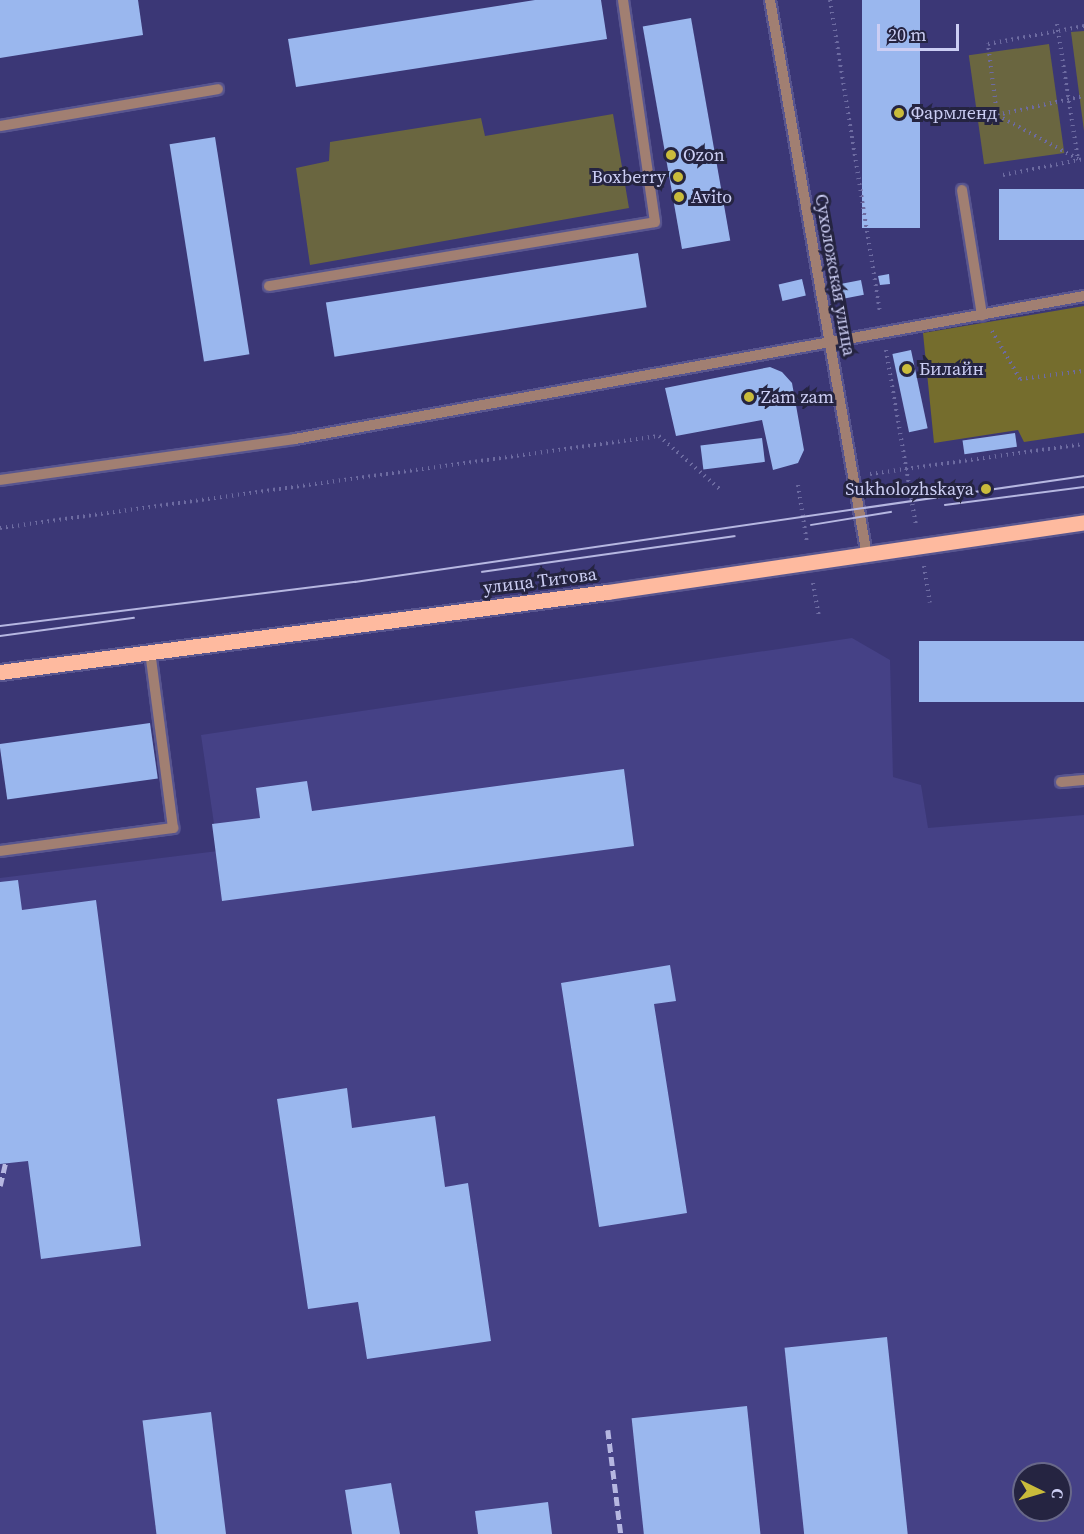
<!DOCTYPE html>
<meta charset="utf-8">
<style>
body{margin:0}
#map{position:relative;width:1084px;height:1534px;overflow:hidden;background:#3b3776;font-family:"Source Serif 4",serif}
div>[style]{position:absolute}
.built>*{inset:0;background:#454186}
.green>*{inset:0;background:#6a6640;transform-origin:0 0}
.forest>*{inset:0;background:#756d2d}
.building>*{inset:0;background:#9ab7ee;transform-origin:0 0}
.path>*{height:4px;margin-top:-2px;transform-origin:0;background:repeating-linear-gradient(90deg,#6d6ba1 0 1.5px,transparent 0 6px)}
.roads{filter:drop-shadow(2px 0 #58558f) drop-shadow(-2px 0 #58558f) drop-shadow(0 2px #58558f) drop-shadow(0 -2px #58558f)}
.minor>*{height:10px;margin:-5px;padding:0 5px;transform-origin:5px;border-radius:5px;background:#a17f72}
.major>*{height:15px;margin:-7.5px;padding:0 7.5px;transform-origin:7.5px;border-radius:7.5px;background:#feba9f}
.tram>*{height:1.5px;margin:-0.75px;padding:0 0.75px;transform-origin:0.75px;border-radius:0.75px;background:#b6b7e1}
.rail>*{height:4.5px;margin-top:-2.25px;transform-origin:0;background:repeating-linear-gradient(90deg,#b6b7e1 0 9px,transparent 0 13.5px)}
.dots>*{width:16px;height:16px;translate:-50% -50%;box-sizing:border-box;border:3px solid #252441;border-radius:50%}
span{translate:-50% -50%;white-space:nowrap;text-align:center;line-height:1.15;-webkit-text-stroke:6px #252441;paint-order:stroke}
.poi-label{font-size:18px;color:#cccef4}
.left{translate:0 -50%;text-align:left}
.right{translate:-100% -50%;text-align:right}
.street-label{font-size:18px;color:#cccef4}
.north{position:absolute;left:1012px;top:1462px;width:60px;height:60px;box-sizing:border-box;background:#252441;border:2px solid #686889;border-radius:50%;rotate:95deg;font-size:16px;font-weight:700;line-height:24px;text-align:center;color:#cccef4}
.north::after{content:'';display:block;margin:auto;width:21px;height:27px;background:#c9bb3b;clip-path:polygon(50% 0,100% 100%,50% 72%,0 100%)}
.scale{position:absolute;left:877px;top:24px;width:82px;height:27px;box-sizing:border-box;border:3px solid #cccef4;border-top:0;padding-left:8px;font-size:18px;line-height:21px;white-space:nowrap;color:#cccef4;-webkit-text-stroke:4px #252441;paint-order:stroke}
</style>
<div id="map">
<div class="built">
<i style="clip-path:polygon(evenodd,852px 638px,890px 660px,893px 777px,921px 785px,928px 828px,1084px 815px,1084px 1534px,0 1534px,0 878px,218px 851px,201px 735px,852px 638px,1024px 1474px,1060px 1474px,1060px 1510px,1024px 1510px,1024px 1474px)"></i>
</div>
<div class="green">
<i style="clip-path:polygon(1084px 31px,1084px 131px,1071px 32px)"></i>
<i style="left:1049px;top:44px;width:110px;height:81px;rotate:82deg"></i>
<i style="clip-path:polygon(613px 114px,629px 208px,310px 265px,296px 168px,329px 161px,330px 142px,481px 118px,485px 136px)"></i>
</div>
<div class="forest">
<i style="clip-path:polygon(1084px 306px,1084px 433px,1024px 442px,1018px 430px,934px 443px,923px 333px)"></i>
</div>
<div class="building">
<i style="clip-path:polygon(0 0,138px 0,143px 35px,0 58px)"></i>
<i style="clip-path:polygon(535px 0,601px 0,607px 39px,296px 87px,288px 39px)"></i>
<i style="left:862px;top:0;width:58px;height:228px"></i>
<i style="left:691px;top:18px;width:226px;height:49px;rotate:80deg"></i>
<i style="left:215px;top:137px;width:220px;height:46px;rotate:81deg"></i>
<i style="left:1084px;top:189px;width:51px;height:85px;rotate:90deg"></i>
<i style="left:638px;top:253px;width:55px;height:316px;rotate:81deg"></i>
<i style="clip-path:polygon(889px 274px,890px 284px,880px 285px,878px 276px)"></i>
<i style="left:802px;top:279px;width:17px;height:24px;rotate:77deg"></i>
<i style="left:861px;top:280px;width:15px;height:21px;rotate:79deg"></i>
<i style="left:911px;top:350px;width:80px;height:19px;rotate:78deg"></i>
<i style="clip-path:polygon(770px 367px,782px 372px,792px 383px,804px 450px,798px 463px,773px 470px,762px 420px,676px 436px,665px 388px)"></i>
<i style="left:1015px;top:433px;width:14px;height:53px;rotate:82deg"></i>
<i style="left:762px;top:438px;width:24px;height:62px;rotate:83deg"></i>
<i style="left:1084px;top:641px;width:61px;height:165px;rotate:90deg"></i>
<i style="left:150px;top:723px;width:56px;height:152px;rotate:82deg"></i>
<i style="clip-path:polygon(624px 769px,634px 846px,222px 901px,212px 824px,260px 818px,256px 788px,307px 781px,312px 811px)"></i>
<i style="clip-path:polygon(18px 880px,22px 910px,96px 900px,141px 1246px,41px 1259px,28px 1161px,0 1164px,0 882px)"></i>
<i style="clip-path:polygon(670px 965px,676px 1001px,654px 1004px,687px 1213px,599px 1227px,561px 983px)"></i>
<i style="clip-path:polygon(347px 1088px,352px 1128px,435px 1116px,445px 1187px,468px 1183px,491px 1341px,367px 1359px,358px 1302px,308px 1309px,277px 1099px)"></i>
<i style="left:887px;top:1337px;width:198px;height:103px;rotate:84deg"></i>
<i style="left:747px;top:1406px;width:129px;height:116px;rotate:84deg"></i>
<i style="left:211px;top:1412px;width:123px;height:69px;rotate:83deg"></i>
<i style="clip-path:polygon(391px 1483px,400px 1534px,352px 1534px,345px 1490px)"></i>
<i style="clip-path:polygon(548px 1502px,552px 1534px,478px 1534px,475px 1511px)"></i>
</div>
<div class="path">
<i style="left:830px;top:0;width:317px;rotate:80.9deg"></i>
<i style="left:1057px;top:24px;width:137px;rotate:81.2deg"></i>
<i style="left:997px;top:115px;width:89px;rotate:-12.3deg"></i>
<i style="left:1078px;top:159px;width:92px;rotate:-151.5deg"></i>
<i style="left:997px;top:115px;width:72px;rotate:-97.2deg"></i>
<i style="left:988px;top:44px;width:98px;rotate:-10.6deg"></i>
<i style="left:1003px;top:175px;width:83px;rotate:-11.2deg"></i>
<i style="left:992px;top:331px;width:56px;rotate:59.7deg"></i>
<i style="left:1020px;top:379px;width:64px;rotate:-7.1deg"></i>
<i style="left:886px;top:350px;width:179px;rotate:80.3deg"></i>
<i style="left:870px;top:474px;width:216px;rotate:-8deg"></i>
<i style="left:798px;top:485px;width:59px;rotate:81.2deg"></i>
<i style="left:0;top:528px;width:665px;rotate:-7.95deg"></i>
<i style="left:659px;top:436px;width:82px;rotate:41.1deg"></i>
<i style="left:924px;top:566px;width:37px;rotate:81deg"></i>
<i style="left:813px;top:583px;width:35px;rotate:80deg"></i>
</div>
<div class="roads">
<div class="minor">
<i style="left:770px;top:0;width:564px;rotate:80.1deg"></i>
<i style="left:0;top:126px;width:221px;rotate:-9.6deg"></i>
<i style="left:962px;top:190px;width:127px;rotate:80.9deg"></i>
<i style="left:269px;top:286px;width:391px;rotate:-9.4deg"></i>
<i style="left:655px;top:222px;width:224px;rotate:-98.2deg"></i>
<i style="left:0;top:480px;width:298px;rotate:-7.9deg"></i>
<i style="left:295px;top:439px;width:802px;rotate:-10.27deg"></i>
<i style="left:1061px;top:782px;width:23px;rotate:-5deg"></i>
<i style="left:0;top:851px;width:175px;rotate:-7.6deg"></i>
<i style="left:173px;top:828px;width:177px;rotate:-97.4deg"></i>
</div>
<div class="major">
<i style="left:0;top:672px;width:612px;rotate:-7.51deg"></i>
<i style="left:607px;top:592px;width:482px;rotate:-8.3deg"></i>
</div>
</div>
<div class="tram">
<i style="left:945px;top:505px;width:140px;rotate:-7.4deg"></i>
<i style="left:811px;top:525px;width:81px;rotate:-9.2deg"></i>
<i style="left:482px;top:572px;width:255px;rotate:-8.1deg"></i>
<i style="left:0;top:626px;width:358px;rotate:-7.1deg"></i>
<i style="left:355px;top:582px;width:737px;rotate:-8.27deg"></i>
<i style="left:0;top:636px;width:135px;rotate:-7.7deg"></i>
</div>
<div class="rail">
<i style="left:0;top:1186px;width:23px;rotate:-77deg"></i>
<i style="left:608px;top:1430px;width:105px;rotate:82.9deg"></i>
</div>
<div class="dots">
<i style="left:899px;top:113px;background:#c9bb3b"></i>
<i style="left:671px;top:155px;background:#c9bb3b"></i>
<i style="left:678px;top:177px;background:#c9bb3b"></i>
<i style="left:679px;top:197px;background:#c9bb3b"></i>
<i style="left:907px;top:369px;background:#c9bb3b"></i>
<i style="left:749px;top:397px;background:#c9bb3b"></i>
<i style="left:986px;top:489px;background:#c9bb3b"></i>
</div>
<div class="poi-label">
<span class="left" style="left:911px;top:113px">Фармленд</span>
<span class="left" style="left:683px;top:155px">Ozon</span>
<span class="right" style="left:666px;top:177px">Boxberry</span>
<span class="left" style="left:691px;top:197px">Avito</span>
<span class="left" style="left:919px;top:369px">Билайн</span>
<span class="left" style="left:761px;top:397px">Zam zam</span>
<span class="right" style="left:974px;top:489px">Sukholozhskaya</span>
</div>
<div class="street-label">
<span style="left:835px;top:275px;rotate:80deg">Сухоложская улица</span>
<span style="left:540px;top:581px;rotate:-7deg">улица Титова</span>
</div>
<div class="north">С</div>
<div class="scale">20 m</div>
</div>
